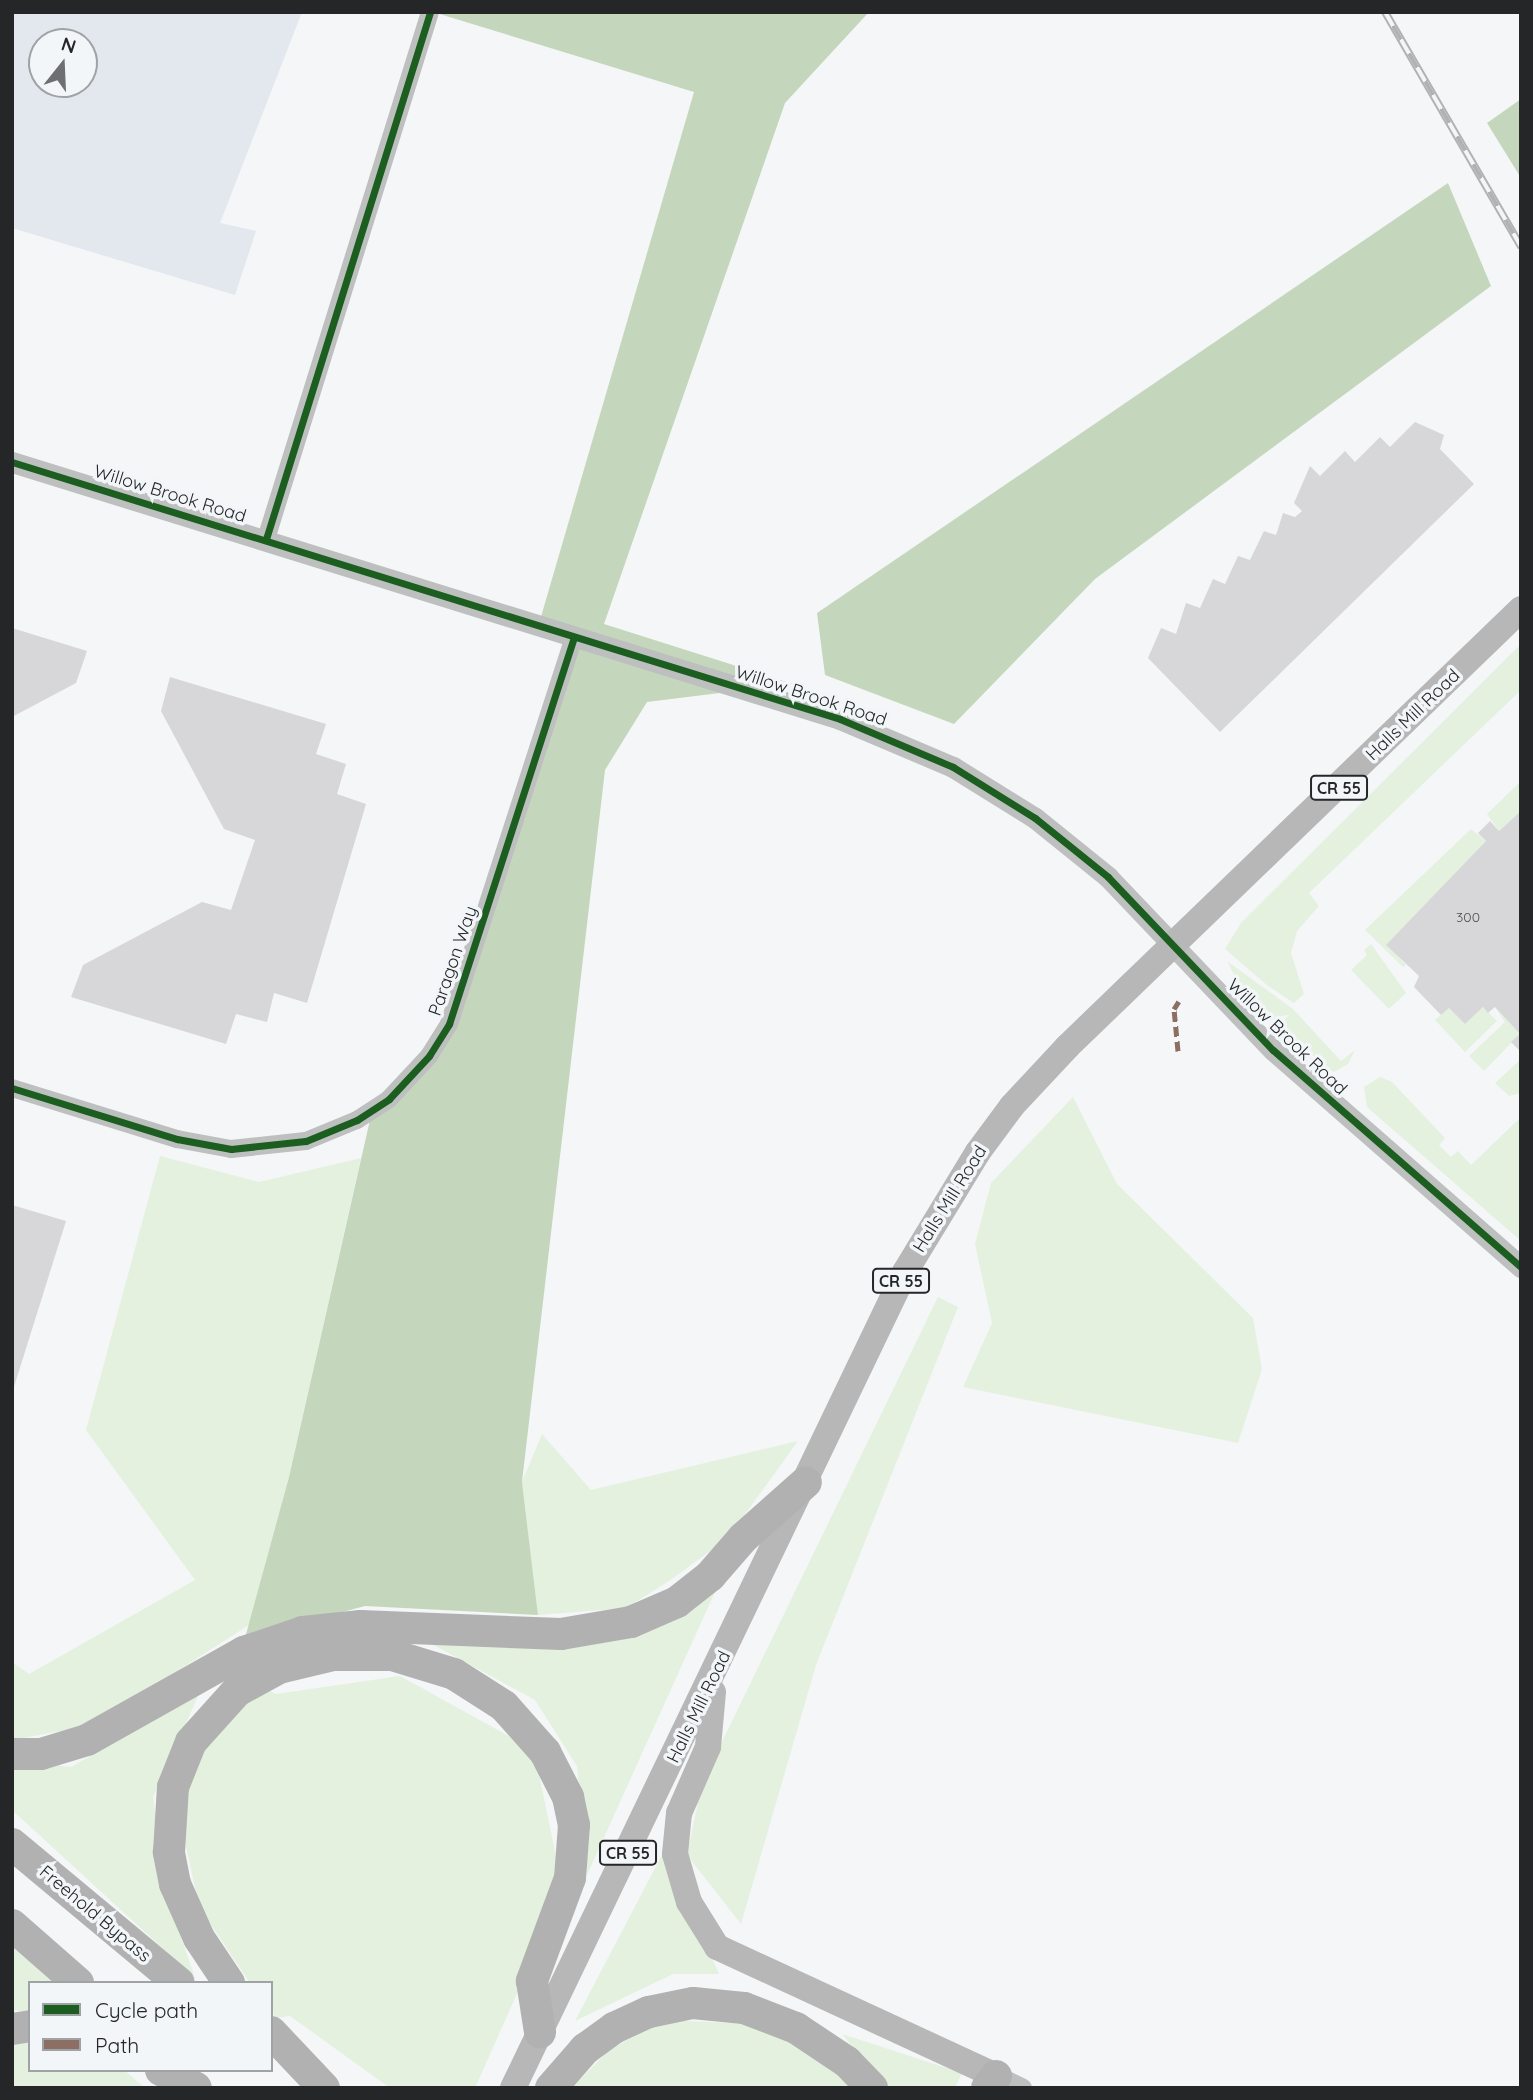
<!DOCTYPE html>
<style>
body{margin:0}
#map{position:relative;width:1533px;height:2100px;overflow:hidden;background:#f4f6f8;font-family:Quicksand,sans-serif}
div>[style]{position:absolute}
.built>*{inset:0;background:#e2e8ed}
.green>*{inset:0;background:#e4f1df}
.forest>*{inset:0;background:#c4d7bc}
.building>*{inset:0;background:#d7d7d9}
.minor>*{height:18px;margin:-9px;padding:0 9px;transform-origin:9px;border-radius:9px;background:#bebfbf}
.tertiary>*{height:21px;margin:-10.5px;padding:0 10.5px;transform-origin:10.5px;border-radius:10.5px;background:#bebfbf}
.primary>*{height:26px;margin:-13px;padding:0 13px;transform-origin:13px;border-radius:13px;background:#b8b7b7}
.motorway>*{height:32px;margin:-16px;padding:0 16px;transform-origin:16px;border-radius:16px;background:#b2b1b2}
.rail>*{height:8px;margin-top:-4px;transform-origin:0;background:repeating-linear-gradient(90deg,#f3f6f9 0 16px,#b3b2b3 0 32px);box-sizing:border-box;border-block:2px solid #b3b2b3}
.quiet>*{height:5px;margin-top:-2.5px;transform-origin:0;background:repeating-linear-gradient(90deg,#8d6e63 0 10px,transparent 0 15px)}
.cycleway>*{height:7px;margin:-3.5px;padding:0 3.5px;transform-origin:3.5px;border-radius:3.5px;background:#1b5e20}
span{translate:-50% -50%;white-space:nowrap;text-align:center;line-height:1.15;-webkit-text-stroke:7px #f3f6f9;paint-order:stroke}
.number-label{font-size:14px;color:#515254}
.number-label span{-webkit-text-stroke-width:0}
.shield-label span{padding:2px 5px;background:#f3f6f9;border:2px solid;border-radius:5px;-webkit-text-stroke-width:0}
.shield-label{font-size:16px;color:#242627;font-weight:700}
.street-label{font-size:18px;color:#242627}
.frame{position:absolute;inset:0;border:14px solid #242627;pointer-events:none}
.legend{position:absolute;left:28px;top:1981px;width:245px;height:91px;box-sizing:border-box;background:#f3f6f9;border:2px solid #a0a3a5;margin:0;padding:9px 12px;list-style:none;font-size:21px;color:#242627}
.legend li{display:flex;align-items:center;gap:14px;height:35px}
.legend b{width:35px;border:2px solid #a0a3a5}
.north{position:absolute;left:28px;top:28px;width:70px;height:70px;box-sizing:border-box;background:#f3f6f9;border:2px solid #a0a3a5;border-radius:50%;rotate:18deg;font-size:19px;font-weight:700;line-height:28px;text-align:center;color:#242627}
.north::after{content:'';display:block;margin:auto;width:24px;height:32px;background:#6d6f70;clip-path:polygon(50% 0,100% 100%,50% 72%,0 100%)}
</style>
<div id="map">
<div class="built">
<i style="clip-path:polygon(evenodd,12px 12px,302px 12px,220px 223px,256px 231px,235px 295px,12px 228px,12px 12px,42px 42px,84px 42px,84px 84px,42px 84px,42px 42px)"></i>
</div>
<div class="green">
<i style="clip-path:polygon(1521px 644px,1521px 690px,1309px 893px,1319px 906px,1297px 931px,1291px 953px,1304px 994px,1294px 1003px,1268px 986px,1225px 949px,1241px 923px)"></i>
<i style="clip-path:polygon(1521px 781px,1521px 811px,1499px 831px,1487px 814px)"></i>
<i style="clip-path:polygon(1471px 829px,1486px 841px,1387px 945px,1406px 965px,1403px 967px,1365px 930px)"></i>
<i style="clip-path:polygon(1371px 944px,1406px 993px,1389px 1009px,1351px 970px,1367px 955px,1364px 950px)"></i>
<i style="clip-path:polygon(1227px 961px,1293px 1009px,1341px 1061px,1355px 1050px,1348px 1064px,1334px 1072px,1316px 1064px,1244px 995px)"></i>
<i style="clip-path:polygon(1483px 1007px,1497px 1021px,1465px 1052px,1435px 1020px,1449px 1008px,1465px 1024px)"></i>
<i style="clip-path:polygon(1495px 1007px,1520px 1034px,1484px 1071px,1469px 1056px,1505px 1022px)"></i>
<i style="clip-path:polygon(1521px 1059px,1521px 1093px,1509px 1096px,1495px 1083px)"></i>
<i style="clip-path:polygon(1380px 1077px,1392px 1082px,1445px 1138px,1439px 1145px,1451px 1157px,1458px 1151px,1471px 1165px,1521px 1117px,1521px 1241px,1367px 1107px,1364px 1087px)"></i>
<i style="clip-path:polygon(1073px 1097px,1117px 1184px,1253px 1318px,1262px 1369px,1238px 1443px,963px 1387px,992px 1323px,975px 1244px,991px 1183px)"></i>
<i style="clip-path:polygon(160px 1156px,259px 1182px,361px 1158px,289px 1477px,249px 1625px,93px 1725px,12px 1740px,12px 1662px,29px 1674px,195px 1580px,86px 1430px)"></i>
<i style="clip-path:polygon(938px 1297px,958px 1307px,816px 1665px,741px 1924px,687px 1855px,702px 1783px)"></i>
<i style="clip-path:polygon(542px 1434px,591px 1490px,798px 1441px,728px 1538px,669px 1581px,626px 1608px,538px 1615px,522px 1482px)"></i>
<i style="clip-path:polygon(715px 1592px,587px 1875px,577px 1766px,535px 1700px,419px 1637px,659px 1624px)"></i>
<i style="clip-path:polygon(400px 1676px,534px 1750px,563px 1890px,475px 2088px,390px 2088px,290px 2016px,274px 2018px,271px 1983px,250px 1983px,199px 1907px,180px 1817px,186px 1772px,259px 1685px,276px 1694px)"></i>
<i style="clip-path:polygon(199px 1694px,153px 1797px,168px 1899px,195px 1978px,12px 1810px,12px 1761px,71px 1767px)"></i>
<i style="clip-path:polygon(664px 1851px,719px 1974px,673px 1974px,575px 2021px)"></i>
<i style="clip-path:polygon(12px 1942px,60px 1983px,30px 1983px,30px 2012px,12px 2010px)"></i>
<i style="clip-path:polygon(663px 2020px,756px 2024px,820px 2054px,855px 2088px,572px 2088px,608px 2051px)"></i>
<i style="clip-path:polygon(842px 2034px,962px 2073px,955px 2088px,887px 2088px)"></i>
<i style="clip-path:polygon(30px 2041px,30px 2070px,124px 2070px,145px 2088px,12px 2088px,12px 2042px)"></i>
</div>
<div class="forest">
<i style="clip-path:polygon(433px 12px,869px 12px,785px 103px,604px 624px,793px 684px,647px 702px,605px 770px,522px 1482px,538px 1615px,365px 1606px,245px 1638px,289px 1477px,372px 1111px,452px 1025px,578px 641px,538px 627px,694px 92px)"></i>
<i style="clip-path:polygon(1521px 99px,1521px 178px,1487px 123px)"></i>
<i style="clip-path:polygon(1448px 183px,1491px 286px,1095px 579px,954px 724px,825px 675px,817px 613px)"></i>
</div>
<div class="building">
<i style="clip-path:polygon(1415px 422px,1444px 435px,1440px 449px,1474px 484px,1220px 732px,1148px 658px,1161px 628px,1176px 634px,1186px 603px,1200px 608px,1213px 579px,1225px 584px,1238px 556px,1250px 560px,1264px 531px,1276px 535px,1283px 513px,1295px 517px,1302px 511px,1294px 503px,1310px 466px,1320px 476px,1345px 451px,1355px 462px,1380px 437px,1390px 447px)"></i>
<i style="clip-path:polygon(12px 628px,87px 651px,76px 683px,12px 717px)"></i>
<i style="clip-path:polygon(170px 677px,326px 724px,316px 754px,346px 764px,337px 794px,366px 804px,307px 1003px,274px 993px,267px 1022px,236px 1014px,226px 1044px,71px 997px,83px 965px,202px 902px,231px 910px,255px 840px,224px 829px,161px 711px)"></i>
<i style="clip-path:polygon(1521px 811px,1521px 1052px,1511px 1042px,1520px 1034px,1495px 1007px,1488px 1013px,1483px 1007px,1465px 1024px,1449px 1008px,1441px 1015px,1414px 987px,1419px 976px,1386px 945px,1486px 841px,1478px 833px,1490px 821px,1499px 831px)"></i>
<i style="clip-path:polygon(12px 1205px,66px 1221px,13px 1390px,12px 1390px)"></i>
</div>
<div class="minor">
<i style="left:266px;top:539px;width:552px;rotate:-72.71deg"></i>
<i style="left:12px;top:1088px;width:173px;rotate:17.2deg"></i>
<i style="left:177px;top:1139px;width:55px;rotate:10.5deg"></i>
<i style="left:231px;top:1149px;width:75px;rotate:-6.1deg"></i>
<i style="left:306px;top:1141px;width:55px;rotate:-22.4deg"></i>
<i style="left:357px;top:1120px;width:38px;rotate:-33deg"></i>
<i style="left:389px;top:1099px;width:59px;rotate:-47.1deg"></i>
<i style="left:429px;top:1056px;width:38px;rotate:-58deg"></i>
<i style="left:449px;top:1024px;width:406px;rotate:-72.1deg"></i>
</div>
<div class="tertiary">
<i style="left:12px;top:462px;width:867px;rotate:17.24deg"></i>
<i style="left:840px;top:719px;width:123px;rotate:23deg"></i>
<i style="left:953px;top:767px;width:97px;rotate:31.9deg"></i>
<i style="left:1035px;top:818px;width:94px;rotate:38.9deg"></i>
<i style="left:1108px;top:877px;width:239px;rotate:46.4deg"></i>
<i style="left:1273px;top:1050px;width:330px;rotate:41.2deg"></i>
<i style="left:996px;top:2076px;width:28px;rotate:26deg"></i>
</div>
<div class="primary">
<i style="left:713px;top:1692px;width:55px;rotate:95.2deg"></i>
<i style="left:708px;top:1747px;width:72px;rotate:113.7deg"></i>
<i style="left:679px;top:1813px;width:41px;rotate:95.6deg"></i>
<i style="left:675px;top:1854px;width:50px;rotate:73.7deg"></i>
<i style="left:689px;top:1902px;width:53px;rotate:58.1deg"></i>
<i style="left:717px;top:1947px;width:307px;rotate:24.8deg"></i>
<i style="left:513px;top:2088px;width:905px;rotate:-64.34deg"></i>
<i style="left:905px;top:1272px;width:140px;rotate:-58.7deg"></i>
<i style="left:978px;top:1152px;width:57px;rotate:-53.5deg"></i>
<i style="left:1012px;top:1106px;width:81px;rotate:-47deg"></i>
<i style="left:1067px;top:1047px;width:631px;rotate:-43.97deg"></i>
</div>
<div class="motorway">
<i style="left:12px;top:1754px;width:29px"></i>
<i style="left:41px;top:1754px;width:48px;rotate:-16.9deg"></i>
<i style="left:87px;top:1740px;width:180px;rotate:-29.3deg"></i>
<i style="left:244px;top:1652px;width:62px;rotate:-18.7deg"></i>
<i style="left:303px;top:1632px;width:58px;rotate:-5.9deg"></i>
<i style="left:361px;top:1626px;width:200px;rotate:2.3deg"></i>
<i style="left:561px;top:1634px;width:71px;rotate:-9.7deg"></i>
<i style="left:631px;top:1622px;width:50px;rotate:-23.5deg"></i>
<i style="left:677px;top:1602px;width:42px;rotate:-38.2deg"></i>
<i style="left:710px;top:1576px;width:50px;rotate:-49deg"></i>
<i style="left:743px;top:1538px;width:84px;rotate:-41.6deg"></i>
<i style="left:12px;top:1844px;width:217px;rotate:39.8deg"></i>
<i style="left:12px;top:1925px;width:88px;rotate:41.3deg"></i>
<i style="left:229px;top:1983px;width:54px;rotate:-123.7deg"></i>
<i style="left:199px;top:1938px;width:59px;rotate:-114deg"></i>
<i style="left:175px;top:1884px;width:33px;rotate:-101deg"></i>
<i style="left:169px;top:1852px;width:65px;rotate:-86.5deg"></i>
<i style="left:173px;top:1787px;width:48px;rotate:-68.2deg"></i>
<i style="left:191px;top:1742px;width:69px;rotate:-48deg"></i>
<i style="left:237px;top:1691px;width:48px;rotate:-28.7deg"></i>
<i style="left:279px;top:1668px;width:56px;rotate:-13.5deg"></i>
<i style="left:333px;top:1655px;width:59px"></i>
<i style="left:392px;top:1655px;width:65px;rotate:17deg"></i>
<i style="left:454px;top:1674px;width:59px;rotate:32.6deg"></i>
<i style="left:504px;top:1706px;width:62px;rotate:48.3deg"></i>
<i style="left:545px;top:1752px;width:51px;rotate:62.9deg"></i>
<i style="left:568px;top:1797px;width:29px;rotate:78deg"></i>
<i style="left:574px;top:1825px;width:53px;rotate:94.3deg"></i>
<i style="left:570px;top:1878px;width:110px;rotate:110.3deg"></i>
<i style="left:532px;top:1981px;width:52px;rotate:81.1deg"></i>
<i style="left:12px;top:2029px;width:18px;rotate:-9deg"></i>
<i style="left:271px;top:2032px;width:77px;rotate:46.6deg"></i>
<i style="left:161px;top:2070px;width:39px;rotate:27deg"></i>
<i style="left:551px;top:2088px;width:52px;rotate:-48.9deg"></i>
<i style="left:585px;top:2049px;width:36px;rotate:-36deg"></i>
<i style="left:614px;top:2028px;width:38px;rotate:-25deg"></i>
<i style="left:649px;top:2012px;width:45px;rotate:-11.6deg"></i>
<i style="left:693px;top:2003px;width:51px;rotate:5.6deg"></i>
<i style="left:744px;top:2008px;width:56px;rotate:21deg"></i>
<i style="left:796px;top:2028px;width:61px;rotate:33.7deg"></i>
<i style="left:847px;top:2062px;width:36px;rotate:46deg"></i>
<i style="left:987px;top:2088px;width:15px;rotate:-53deg"></i>
</div>
<div class="rail">
<i style="left:1385px;top:12px;width:272px;rotate:59.9deg"></i>
</div>
<div class="quiet">
<i style="left:1178px;top:1051px;width:42px;rotate:-95.4deg"></i>
<i style="left:1174px;top:1009px;width:9px;rotate:-58deg"></i>
</div>
<div class="cycleway">
<i style="left:12px;top:462px;width:867px;rotate:17.24deg"></i>
<i style="left:840px;top:719px;width:123px;rotate:23deg"></i>
<i style="left:953px;top:767px;width:97px;rotate:31.9deg"></i>
<i style="left:1035px;top:818px;width:94px;rotate:38.9deg"></i>
<i style="left:1108px;top:877px;width:239px;rotate:46.4deg"></i>
<i style="left:1273px;top:1050px;width:330px;rotate:41.2deg"></i>
<i style="left:266px;top:539px;width:552px;rotate:-72.71deg"></i>
<i style="left:12px;top:1088px;width:173px;rotate:17.2deg"></i>
<i style="left:177px;top:1139px;width:55px;rotate:10.5deg"></i>
<i style="left:231px;top:1149px;width:75px;rotate:-6.1deg"></i>
<i style="left:306px;top:1141px;width:55px;rotate:-22.4deg"></i>
<i style="left:357px;top:1120px;width:38px;rotate:-33deg"></i>
<i style="left:389px;top:1099px;width:59px;rotate:-47.1deg"></i>
<i style="left:429px;top:1056px;width:38px;rotate:-58deg"></i>
<i style="left:449px;top:1024px;width:406px;rotate:-72.1deg"></i>
</div>
<div class="number-label">
<span style="left:1468px;top:917px">300</span>
</div>
<div class="shield-label">
<span style="left:1339px;top:788px">CR 55</span>
<span style="left:901px;top:1281px">CR 55</span>
<span style="left:628px;top:1853px">CR 55</span>
</div>
<div class="street-label">
<span style="left:170px;top:494px;rotate:17deg">Willow Brook Road</span>
<span style="left:811px;top:696px;rotate:18deg">Willow Brook Road</span>
<span style="left:1413px;top:715px;rotate:-44deg">Halls Mill Road</span>
<span style="left:453px;top:961px;rotate:-71deg">Paragon Way</span>
<span style="left:1287px;top:1037px;rotate:44deg">Willow Brook Road</span>
<span style="left:950px;top:1199px;rotate:-58deg">Halls Mill Road</span>
<span style="left:699px;top:1707px;rotate:-64deg">Halls Mill Road</span>
<span style="left:95px;top:1914px;rotate:40deg">Freehold Bypass</span>
</div>
<div class="frame"></div>
<ul class="legend">
<li><b style="height:9px;background:#1b5e20"></b>Cycle path</li>
<li><b style="height:9px;background:#8d6e63"></b>Path</li>
</ul>
<div class="north">N</div>
</div>
